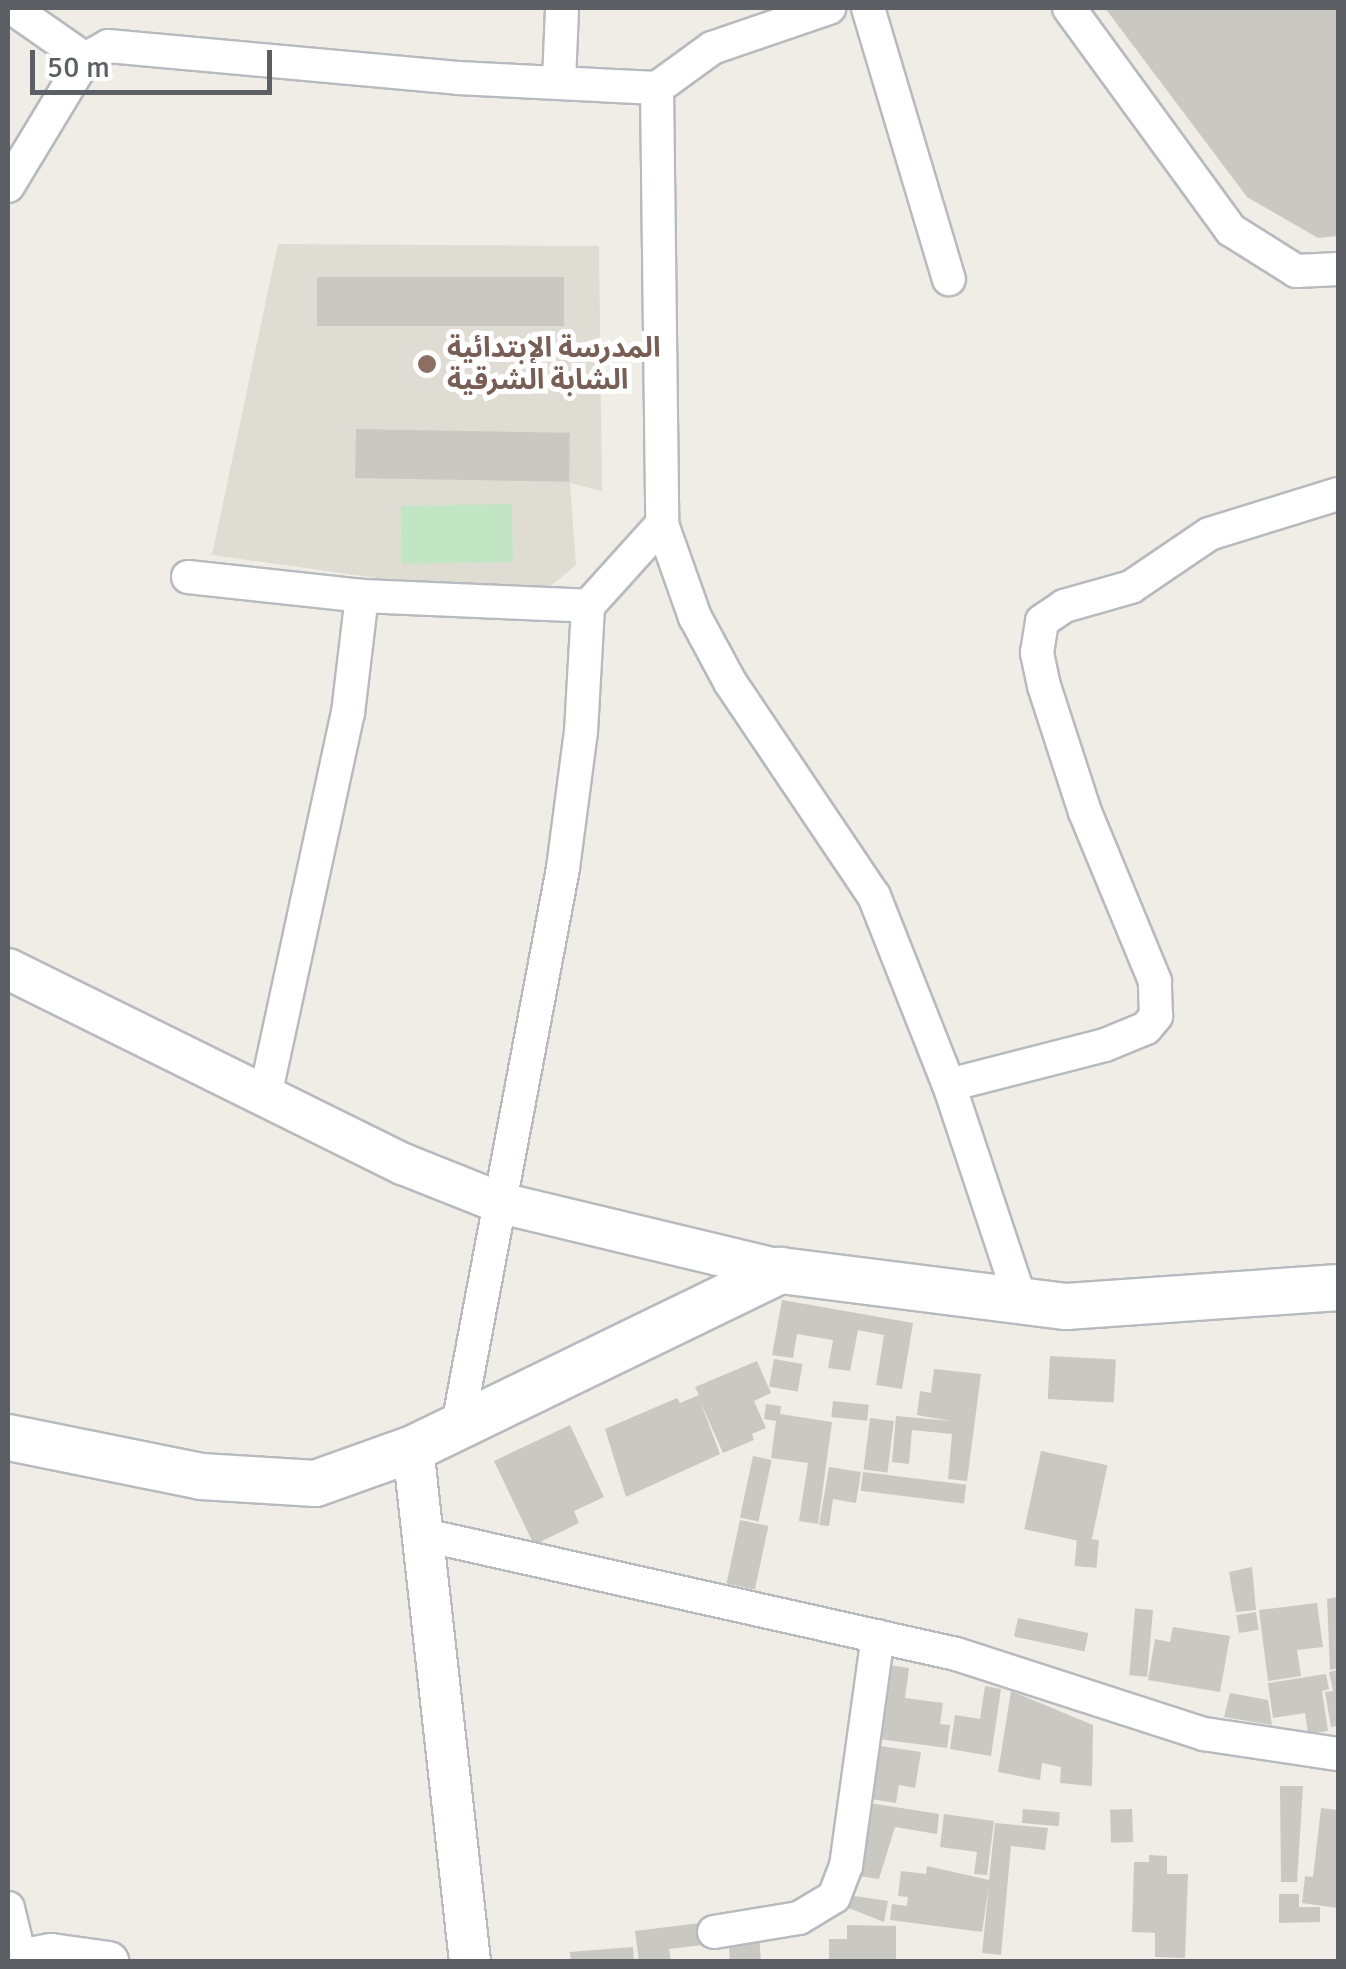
<!DOCTYPE html>
<meta charset="utf-8">
<style>
body{margin:0}
#map{position:relative;width:1346px;height:1969px;overflow:hidden;background:#efede5;font-family:Signika,"Noto Sans Arabic",sans-serif}
div>[style]{position:absolute}
.education>*{inset:0;background:#dfdcd3}
.green>*{inset:0;background:#c2e6c3;transform-origin:0 0}
.building>*{inset:0;background:#cac8c2;transform-origin:0 0}
.roads{filter:drop-shadow(2px 0 #b7babe) drop-shadow(-2px 0 #b7babe) drop-shadow(0 2px #b7babe) drop-shadow(0 -2px #b7babe)}
.minor>*{height:32px;margin:-16px;padding:0 16px;transform-origin:16px;border-radius:16px;background:#fff}
.tertiary>*{height:40px;margin:-20px;padding:0 20px;transform-origin:20px;border-radius:20px;background:#fff}
.secondary>*{height:45px;margin:-22.5px;padding:0 22.5px;transform-origin:22.5px;border-radius:22.5px;background:#fff}
.dots>*{width:28px;height:28px;translate:-50% -50%;box-sizing:border-box;border:5px solid #fff;border-radius:50%}
span{translate:-50% -50%;white-space:nowrap;text-align:center;line-height:1.15;-webkit-text-stroke:10px #fff;paint-order:stroke}
.education-label{font-size:28px;color:#785e54;font-weight:700}
.left{translate:0 -50%;text-align:left}
.frame{position:absolute;inset:0;border:10px solid #5c6065;pointer-events:none}
.scale{position:absolute;left:30px;top:50px;width:242px;height:45px;box-sizing:border-box;border:5px solid #5c6065;border-top:0;padding-left:12px;font-size:30px;line-height:35px;white-space:nowrap;color:#5c6065;-webkit-text-stroke:8px #fff;paint-order:stroke}
</style>
<div id="map">
<div class="education">
<i style="clip-path:polygon(278px 244px,599px 246px,602px 491px,570px 483px,576px 565px,534px 600px,212px 555px)"></i>
</div>
<div class="green">
<i style="left:512px;top:504px;width:58px;height:111px;rotate:89deg"></i>
</div>
<div class="building">
<i style="clip-path:polygon(1105px 8px,1338px 8px,1338px 236px,1318px 238px,1247px 197px)"></i>
<i style="left:317px;top:277px;width:247px;height:49px"></i>
<i style="left:356px;top:429px;width:214px;height:49px;rotate:1deg"></i>
<i style="clip-path:polygon(782px 1300px,913px 1323px,902px 1389px,876px 1385px,884px 1335px,858px 1330px,850px 1371px,828px 1368px,833px 1340px,797px 1334px,793px 1358px,772px 1355px)"></i>
<i style="left:1050px;top:1356px;width:66px;height:43px;rotate:3deg"></i>
<i style="left:774px;top:1359px;width:29px;height:28px;rotate:10deg"></i>
<i style="clip-path:polygon(757px 1361px,771px 1393px,754px 1401px,766px 1428px,752px 1434px,754px 1440px,723px 1453px,700px 1401px,720px 1454px,626px 1497px,605px 1429px,677px 1398px,680px 1403px,699px 1395px,695px 1387px)"></i>
<i style="clip-path:polygon(934px 1369px,981px 1374px,967px 1481px,948px 1479px,952px 1434px,912px 1430px,909px 1464px,892px 1462px,896px 1416px,951px 1421px,917px 1415px,920px 1391px,931px 1393px)"></i>
<i style="left:833px;top:1401px;width:36px;height:16px;rotate:6deg"></i>
<i style="clip-path:polygon(766px 1404px,781px 1406px,780px 1414px,832px 1422px,818px 1524px,799px 1521px,808px 1463px,771px 1458px,776px 1421px,764px 1419px)"></i>
<i style="left:870px;top:1418px;width:24px;height:52px;rotate:7deg"></i>
<i style="clip-path:polygon(570px 1425px,604px 1497px,574px 1511px,579px 1523px,534px 1545px,494px 1461px)"></i>
<i style="left:1041px;top:1451px;width:68px;height:80px;rotate:12deg"></i>
<i style="left:753px;top:1456px;width:19px;height:63px;rotate:12deg"></i>
<i style="clip-path:polygon(829px 1467px,861px 1472px,856px 1503px,833px 1499px,829px 1526px,819px 1525px)"></i>
<i style="left:863px;top:1472px;width:104px;height:19px;rotate:7deg"></i>
<i style="left:740px;top:1520px;width:29px;height:65px;rotate:12deg"></i>
<i style="left:1077px;top:1538px;width:22px;height:28px;rotate:5deg"></i>
<i style="clip-path:polygon(1252px 1567px,1256px 1610px,1236px 1612px,1229px 1572px)"></i>
<i style="clip-path:polygon(1338px 1597px,1338px 1668px,1330px 1670px,1327px 1599px)"></i>
<i style="clip-path:polygon(1317px 1603px,1323px 1647px,1297px 1650px,1301px 1676px,1268px 1681px,1259px 1610px)"></i>
<i style="left:1153px;top:1610px;width:67px;height:18px;rotate:95deg"></i>
<i style="left:1256px;top:1612px;width:18px;height:20px;rotate:81deg"></i>
<i style="left:1018px;top:1618px;width:72px;height:19px;rotate:12deg"></i>
<i style="clip-path:polygon(1173px 1627px,1230px 1636px,1220px 1692px,1148px 1680px,1155px 1639px,1170px 1642px)"></i>
<i style="clip-path:polygon(889px 1665px,909px 1668px,905px 1698px,943px 1703px,940px 1724px,950px 1725px,947px 1748px,879px 1739px)"></i>
<i style="clip-path:polygon(1338px 1670px,1338px 1726px,1331px 1727px,1325px 1692px,1333px 1691px,1329px 1672px)"></i>
<i style="clip-path:polygon(1326px 1674px,1329px 1689px,1322px 1691px,1328px 1731px,1308px 1734px,1305px 1713px,1273px 1718px,1268px 1683px)"></i>
<i style="clip-path:polygon(985px 1686px,1001px 1689px,991px 1756px,950px 1749px,955px 1715px,980px 1719px)"></i>
<i style="clip-path:polygon(1011px 1691px,1093px 1725px,1092px 1786px,1060px 1783px,1061px 1767px,1042px 1763px,1040px 1780px,998px 1772px)"></i>
<i style="clip-path:polygon(1230px 1693px,1268px 1700px,1272px 1725px,1224px 1717px)"></i>
<i style="clip-path:polygon(880px 1746px,921px 1752px,915px 1788px,899px 1785px,896px 1803px,871px 1799px)"></i>
<i style="clip-path:polygon(1280px 1786px,1303px 1786px,1297px 1882px,1281px 1882px)"></i>
<i style="clip-path:polygon(869px 1803px,939px 1814px,937px 1834px,895px 1827px,879px 1879px,858px 1876px)"></i>
<i style="clip-path:polygon(1321px 1808px,1338px 1810px,1338px 1908px,1302px 1903px,1305px 1876px,1313px 1877px)"></i>
<i style="left:1023px;top:1809px;width:37px;height:14px;rotate:5deg"></i>
<i style="left:1132px;top:1809px;width:33px;height:22px;rotate:88deg"></i>
<i style="clip-path:polygon(944px 1814px,994px 1821px,987px 1875px,974px 1874px,977px 1852px,940px 1847px)"></i>
<i style="clip-path:polygon(995px 1823px,1048px 1828px,1045px 1850px,1011px 1846px,1001px 1955px,982px 1953px,989px 1885px,982px 1932px,890px 1920px,892px 1904px,907px 1906px,908px 1897px,898px 1896px,901px 1871px,926px 1874px,927px 1866px,989px 1880px)"></i>
<i style="clip-path:polygon(1149px 1855px,1167px 1856px,1167px 1874px,1188px 1874px,1185px 1958px,1155px 1957px,1155px 1933px,1132px 1932px,1134px 1862px,1149px 1862px)"></i>
<i style="clip-path:polygon(1279px 1894px,1299px 1894px,1299px 1907px,1320px 1907px,1320px 1922px,1279px 1923px)"></i>
<i style="clip-path:polygon(848px 1895px,888px 1901px,884px 1922px,846px 1907px)"></i>
<i style="left:758px;top:1919px;width:43px;height:31px;rotate:86deg"></i>
<i style="clip-path:polygon(725px 1920px,728px 1942px,669px 1949px,671px 1962px,639px 1962px,635px 1931px)"></i>
<i style="clip-path:polygon(847px 1925px,896px 1926px,896px 1962px,829px 1962px,829px 1939px,847px 1939px)"></i>
<i style="clip-path:polygon(633px 1947px,634px 1962px,571px 1962px,570px 1952px)"></i>
</div>
<div class="roads">
<div class="minor">
<i style="left:12px;top:8px;width:89px;rotate:34.9deg"></i>
<i style="left:868px;top:8px;width:283px;rotate:73.4deg"></i>
<i style="left:1069px;top:8px;width:275px;rotate:53.9deg"></i>
<i style="left:1231px;top:230px;width:77px;rotate:32.2deg"></i>
<i style="left:1296px;top:271px;width:42px;rotate:-2.7deg"></i>
<i style="left:559px;top:81px;width:73px;rotate:-87.6deg"></i>
<i style="left:657px;top:88px;width:436px;rotate:89.3deg"></i>
<i style="left:662px;top:524px;width:99px;rotate:70.5deg"></i>
<i style="left:695px;top:617px;width:74px;rotate:61.7deg"></i>
<i style="left:730px;top:682px;width:258px;rotate:56.1deg"></i>
<i style="left:874px;top:896px;width:203px;rotate:68.4deg"></i>
<i style="left:949px;top:1085px;width:228px;rotate:71.6deg"></i>
<i style="left:8px;top:186px;width:149px;rotate:-58.8deg"></i>
<i style="left:85px;top:59px;width:26px;rotate:-29deg"></i>
<i style="left:108px;top:46px;width:351px;rotate:5.2deg"></i>
<i style="left:458px;top:78px;width:199px;rotate:2.9deg"></i>
<i style="left:657px;top:88px;width:68px;rotate:-36deg"></i>
<i style="left:712px;top:48px;width:124px;rotate:-18.9deg"></i>
<i style="left:188px;top:577px;width:175px;rotate:6.2deg"></i>
<i style="left:362px;top:596px;width:226px;rotate:2.5deg"></i>
<i style="left:949px;top:1085px;width:161px;rotate:-14.4deg"></i>
<i style="left:1105px;top:1045px;width:44px;rotate:-22.5deg"></i>
<i style="left:1146px;top:1028px;width:16px;rotate:-50deg"></i>
<i style="left:1156px;top:1016px;width:35px;rotate:-92deg"></i>
<i style="left:1155px;top:981px;width:183px;rotate:-112.5deg"></i>
<i style="left:1085px;top:812px;width:133px;rotate:-108deg"></i>
<i style="left:1044px;top:686px;width:34px;rotate:-102deg"></i>
<i style="left:1037px;top:653px;width:32px;rotate:-81deg"></i>
<i style="left:1042px;top:621px;width:27px;rotate:-34deg"></i>
<i style="left:1064px;top:606px;width:70px;rotate:-15.8deg"></i>
<i style="left:1131px;top:587px;width:94px;rotate:-34.2deg"></i>
<i style="left:1209px;top:534px;width:135px;rotate:-17.2deg"></i>
<i style="left:265px;top:1096px;width:392px;rotate:-77.8deg"></i>
<i style="left:348px;top:713px;width:118px;rotate:-83.2deg"></i>
<i style="left:458px;top:1425px;width:567px;rotate:-79.32deg"></i>
<i style="left:563px;top:868px;width:137px;rotate:-82.5deg"></i>
<i style="left:581px;top:732px;width:126px;rotate:-86.8deg"></i>
<i style="left:588px;top:606px;width:110px;rotate:-47.9deg"></i>
<i style="left:420px;top:1534px;width:549px;rotate:12.62deg"></i>
<i style="left:956px;top:1654px;width:261px;rotate:17.9deg"></i>
<i style="left:1204px;top:1734px;width:135px;rotate:8.5deg"></i>
<i style="left:8px;top:1908px;width:51px;rotate:76.5deg"></i>
<i style="left:714px;top:1932px;width:86px;rotate:-9.4deg"></i>
<i style="left:799px;top:1918px;width:41px;rotate:-31deg"></i>
<i style="left:834px;top:1897px;width:33px;rotate:-69deg"></i>
<i style="left:846px;top:1866px;width:232px;rotate:-82.1deg"></i>
</div>
<div class="tertiary">
<i style="left:8px;top:969px;width:441px;rotate:26.3deg"></i>
<i style="left:403px;top:1164px;width:105px;rotate:21.7deg"></i>
<i style="left:501px;top:1203px;width:287px;rotate:13.5deg"></i>
<i style="left:413px;top:1448px;width:517px;rotate:83.67deg"></i>
<i style="left:10px;top:1962px;width:42px;rotate:-11deg"></i>
<i style="left:51px;top:1954px;width:58px;rotate:8deg"></i>
</div>
<div class="secondary">
<i style="left:8px;top:1437px;width:197px;rotate:11.4deg"></i>
<i style="left:201px;top:1476px;width:114px;rotate:3.5deg"></i>
<i style="left:315px;top:1483px;width:104px;rotate:-19.7deg"></i>
<i style="left:413px;top:1448px;width:408px;rotate:-25.9deg"></i>
<i style="left:780px;top:1270px;width:288px;rotate:7.2deg"></i>
<i style="left:1066px;top:1306px;width:273px;rotate:-4deg"></i>
</div>
</div>
<div class="dots">
<i style="left:427px;top:364px;background:#8d6e63"></i>
</div>
<div class="education-label">
<span class="left" style="left:447px;top:364px">المدرسة الإبتدائية<br>الشابة الشرقية</span>
</div>
<div class="frame"></div>
<div class="scale">50 m</div>
</div>
